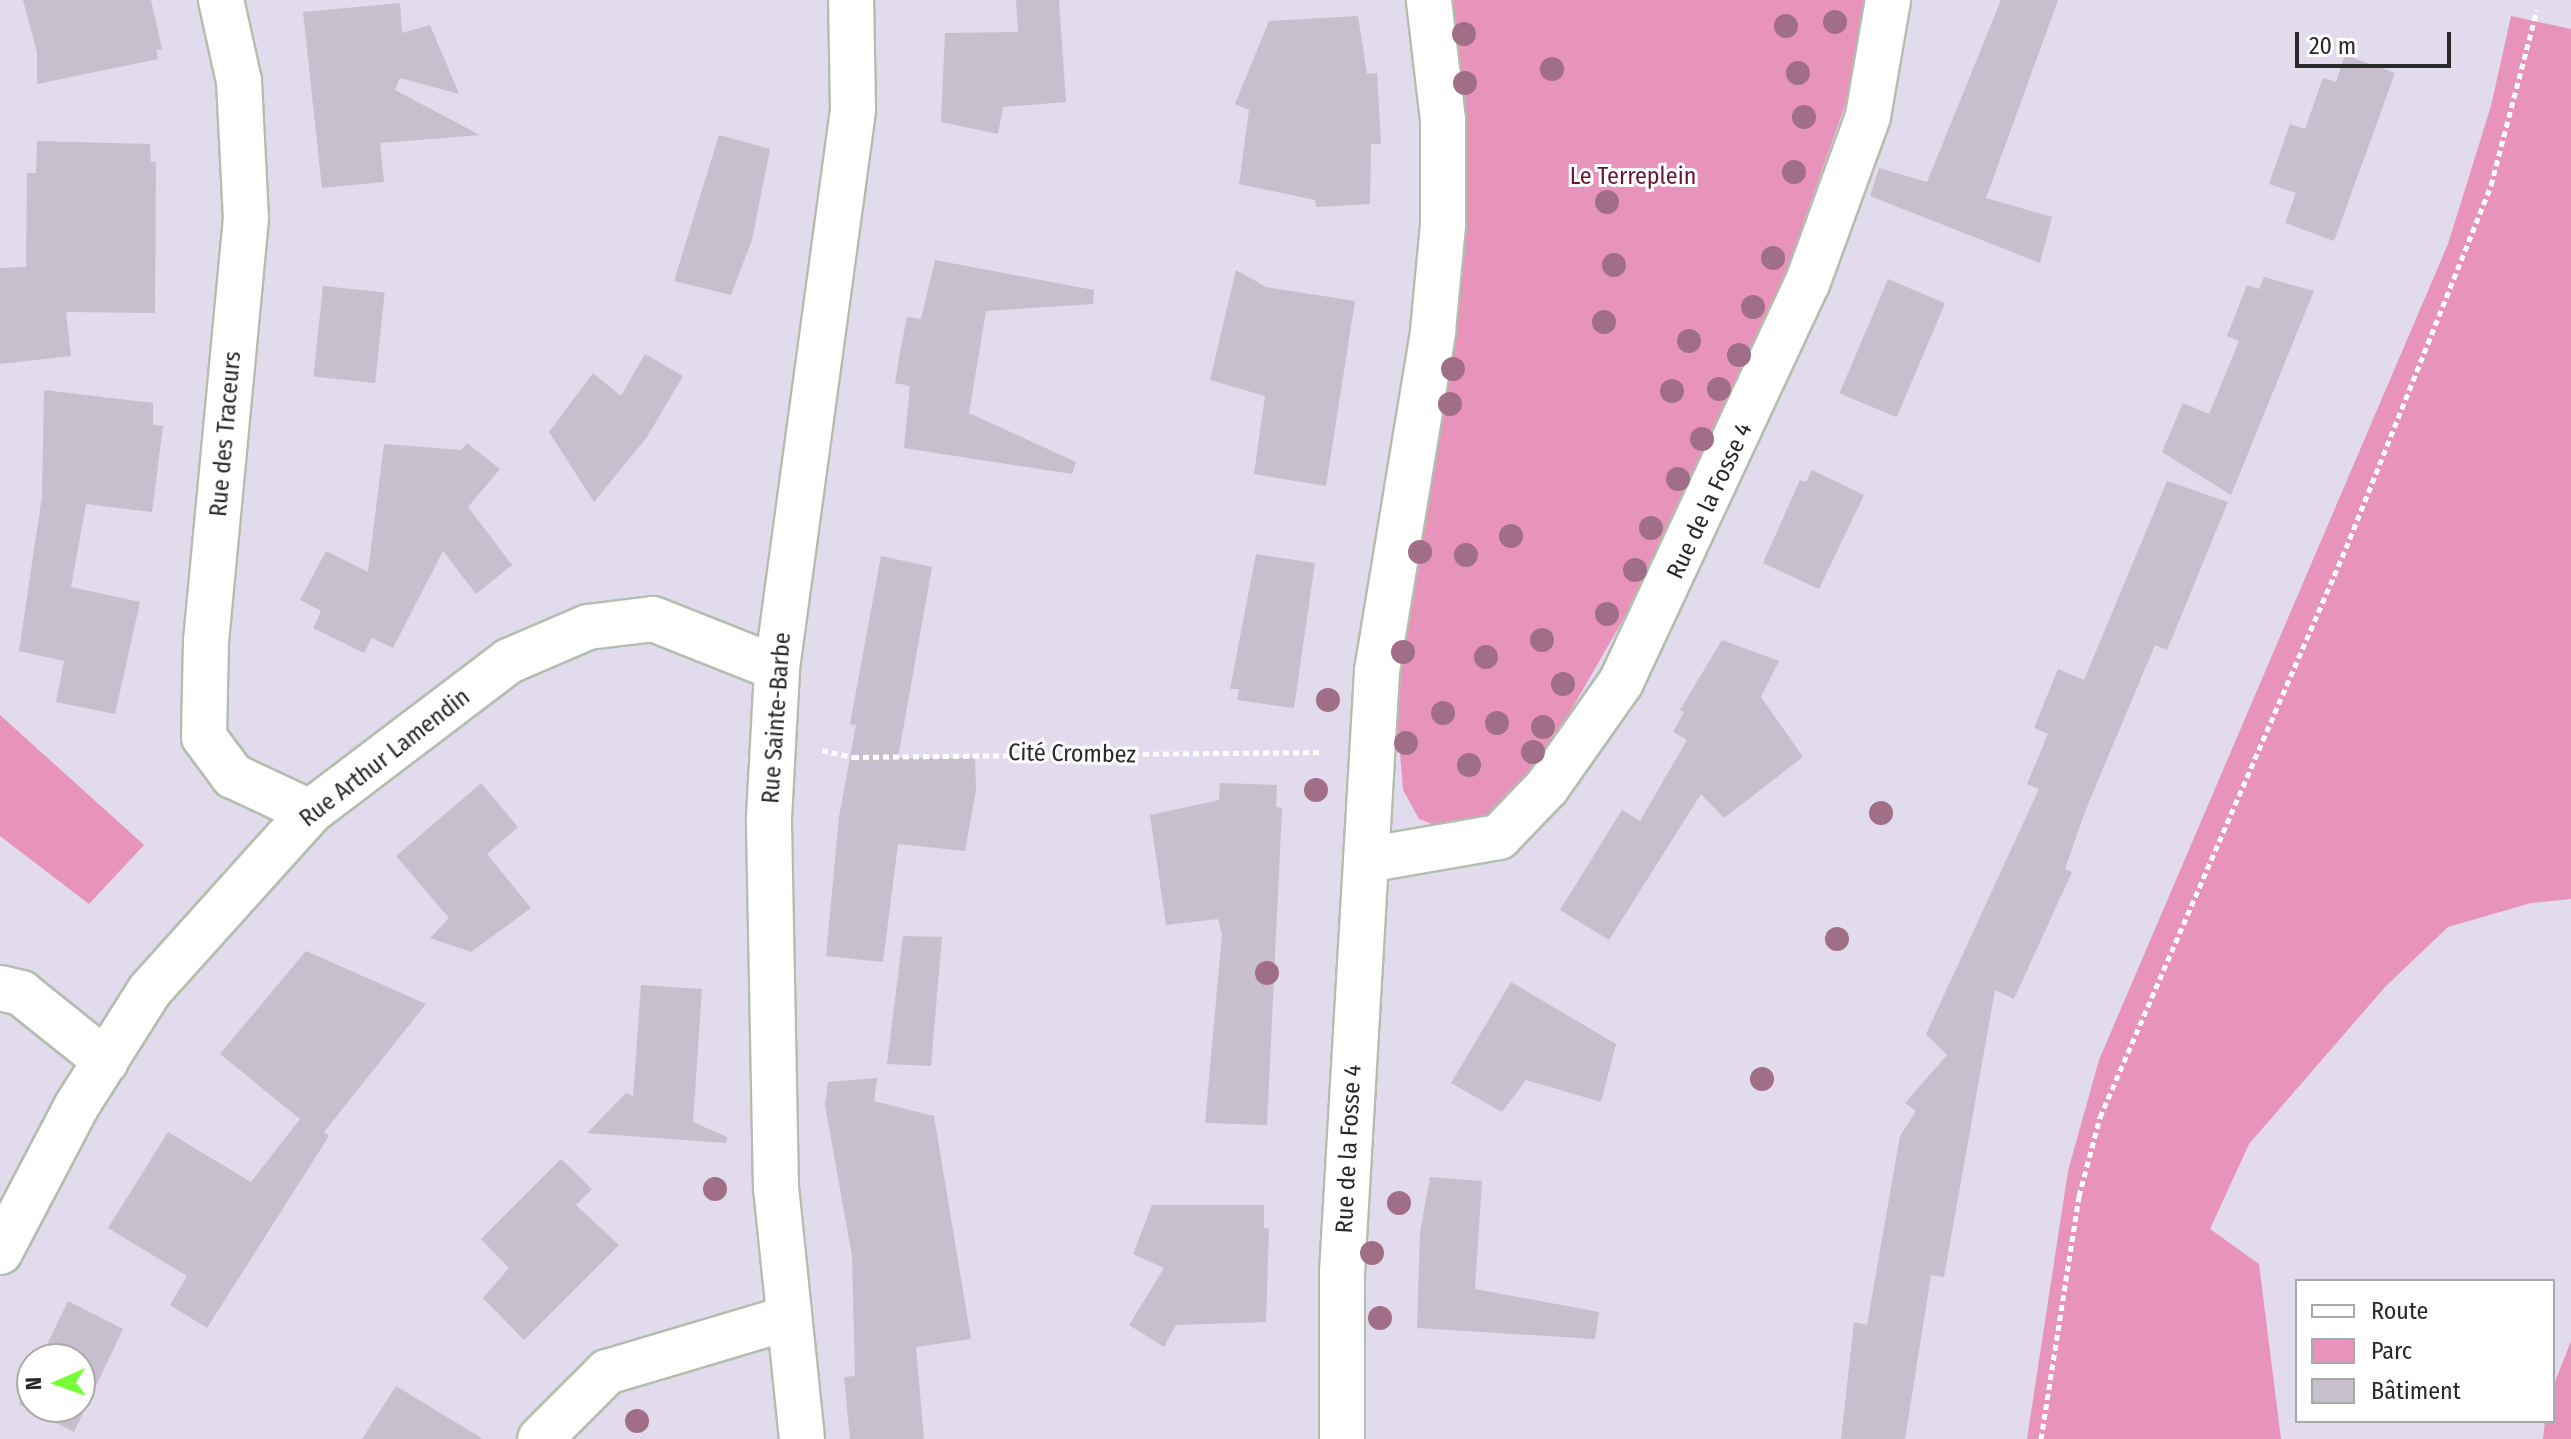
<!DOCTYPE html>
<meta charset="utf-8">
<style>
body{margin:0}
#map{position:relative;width:2571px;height:1439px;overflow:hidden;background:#e2daed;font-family:"Fira Sans Condensed",sans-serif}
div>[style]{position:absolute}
.green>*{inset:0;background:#e793bb}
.building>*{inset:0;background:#c7bfce;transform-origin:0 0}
.path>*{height:5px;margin-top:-2.5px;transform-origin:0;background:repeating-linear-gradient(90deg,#fff 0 6px,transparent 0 10px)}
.roads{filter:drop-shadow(2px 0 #b3beae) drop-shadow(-2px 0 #b3beae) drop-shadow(0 2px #b3beae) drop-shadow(0 -2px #b3beae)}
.street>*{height:44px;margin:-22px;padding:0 22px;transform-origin:22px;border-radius:22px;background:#fff}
.trees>*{width:24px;height:24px;margin:-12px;border-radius:50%;background:#a06e87}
span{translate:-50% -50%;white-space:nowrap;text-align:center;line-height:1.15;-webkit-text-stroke:6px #fff;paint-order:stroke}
.park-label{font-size:24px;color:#6a1633}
.street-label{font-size:24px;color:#292929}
.legend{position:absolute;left:2295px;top:1279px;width:260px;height:144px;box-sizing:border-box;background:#fff;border:2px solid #a9a9a9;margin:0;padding:10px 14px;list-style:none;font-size:24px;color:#292929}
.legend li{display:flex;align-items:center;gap:16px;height:40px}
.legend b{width:40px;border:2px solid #a9a9a9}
.north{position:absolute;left:16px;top:1343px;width:80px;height:80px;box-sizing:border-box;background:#fff;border:2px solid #a9a9a9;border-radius:50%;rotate:268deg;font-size:22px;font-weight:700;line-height:32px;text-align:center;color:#292929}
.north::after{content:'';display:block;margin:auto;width:28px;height:36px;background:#76ff35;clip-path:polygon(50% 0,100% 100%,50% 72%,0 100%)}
.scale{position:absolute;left:2295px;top:32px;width:156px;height:36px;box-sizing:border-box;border:4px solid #292929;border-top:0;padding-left:10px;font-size:24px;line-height:28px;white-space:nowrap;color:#292929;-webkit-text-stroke:6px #fff;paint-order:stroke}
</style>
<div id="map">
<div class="green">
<i style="clip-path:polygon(1445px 0,1866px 0,1854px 80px,1758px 351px,1648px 576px,1542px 761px,1491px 814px,1465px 826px,1440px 827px,1419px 819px,1403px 790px,1393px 666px)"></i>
<i style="clip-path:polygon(2511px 16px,2571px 29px,2571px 899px,2531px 903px,2448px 927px,2385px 987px,2249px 1144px,2210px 1229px,2259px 1264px,2281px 1439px,2027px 1439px,2068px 1171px,2099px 1060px,2448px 244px,2491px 106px)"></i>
<i style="clip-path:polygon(0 715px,144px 845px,89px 904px,0 836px)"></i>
<i style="clip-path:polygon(2571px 1341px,2571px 1439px,2543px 1439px,2545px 1421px,2553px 1421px,2553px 1387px)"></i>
</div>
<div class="building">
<i style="clip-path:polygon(23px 0,151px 0,162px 49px,156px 50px,158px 59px,37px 84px,37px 52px)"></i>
<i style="clip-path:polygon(1016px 0,1059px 0,1066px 102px,1003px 107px,998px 134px,941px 122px,945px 33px,1018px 32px)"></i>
<i style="clip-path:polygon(2001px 0,2058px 0,1986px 198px,2052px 217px,2040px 263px,1870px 196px,1879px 168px,1927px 182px)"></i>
<i style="clip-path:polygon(400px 3px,402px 33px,430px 25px,459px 94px,400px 78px,395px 90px,480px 135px,380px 143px,384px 182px,322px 188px,303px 12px)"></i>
<i style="clip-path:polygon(1358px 16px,1367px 74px,1377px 73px,1381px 144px,1371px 144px,1370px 204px,1316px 207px,1315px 200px,1239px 184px,1249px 110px,1235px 104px,1269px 21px)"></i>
<i style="clip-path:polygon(2345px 55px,2395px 73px,2334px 241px,2285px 223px,2296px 193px,2269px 184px,2290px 124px,2305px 129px,2323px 78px,2336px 82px)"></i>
<i style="clip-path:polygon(719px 135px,770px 149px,752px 240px,731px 295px,674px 281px)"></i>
<i style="clip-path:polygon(37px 141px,150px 144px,151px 162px,156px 162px,155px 313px,66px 312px,71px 356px,0 364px,0 268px,26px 267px,27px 173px,36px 173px)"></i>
<i style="clip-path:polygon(935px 260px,1094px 290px,1093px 304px,986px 311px,969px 413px,1076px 462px,1072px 474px,904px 448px,910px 386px,895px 383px,900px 352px,907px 317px,921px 319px)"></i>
<i style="clip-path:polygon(1236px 270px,1266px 287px,1355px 301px,1326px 486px,1254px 474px,1265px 396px,1210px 380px)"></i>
<i style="clip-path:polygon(2264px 277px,2314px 291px,2231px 495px,2162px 452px,2183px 403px,2209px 414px,2239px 341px,2227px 336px,2247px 285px,2259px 289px)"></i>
<i style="left:1888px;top:279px;width:62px;height:124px;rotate:23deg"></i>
<i style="left:323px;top:286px;width:62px;height:91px;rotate:6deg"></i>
<i style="clip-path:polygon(645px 354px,683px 376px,647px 437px,594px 502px,549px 432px,593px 373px,621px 396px)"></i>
<i style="clip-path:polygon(44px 390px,153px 403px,153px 425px,163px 426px,152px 512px,86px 504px,71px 587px,140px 602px,115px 714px,56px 702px,64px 661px,19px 651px,42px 496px)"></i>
<i style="clip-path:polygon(467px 443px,500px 469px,468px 507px,512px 565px,476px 594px,443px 551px,393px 648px,372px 638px,364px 653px,313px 628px,321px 611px,300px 600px,326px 551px,368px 572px,384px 444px,461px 450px)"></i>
<i style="clip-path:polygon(1812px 470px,1864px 495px,1819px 589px,1763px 563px,1800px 480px,1806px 482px)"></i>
<i style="clip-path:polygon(2167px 481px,2228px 502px,2167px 650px,2155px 645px,2086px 809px,2065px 869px,2072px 872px,2014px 999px,1995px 990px,1944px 1277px,1931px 1275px,1905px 1439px,1841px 1439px,1854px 1322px,1867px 1325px,1900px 1136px,1916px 1111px,1905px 1103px,1947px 1055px,1926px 1034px,2039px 789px,2027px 784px,2048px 734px,2034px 728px,2058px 669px,2084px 680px)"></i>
<i style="clip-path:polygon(1256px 554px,1315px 563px,1294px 708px,1237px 700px,1239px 689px,1230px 689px)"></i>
<i style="clip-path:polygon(881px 556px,932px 567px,898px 758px,975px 758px,976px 790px,965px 851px,898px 844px,883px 962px,826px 956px,839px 817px,856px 725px,850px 724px)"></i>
<i style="clip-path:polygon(1722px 640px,1779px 661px,1761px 697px,1803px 757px,1724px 818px,1701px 794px,1609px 940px,1560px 910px,1622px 810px,1640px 821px,1687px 740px,1673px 732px,1684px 712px,1680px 710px)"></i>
<i style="clip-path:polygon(481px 783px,518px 827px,487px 854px,531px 908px,471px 952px,430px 938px,449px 918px,396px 856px)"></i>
<i style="clip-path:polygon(1220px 783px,1277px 785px,1276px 807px,1282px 808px,1267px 1125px,1205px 1123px,1222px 935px,1218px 919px,1166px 925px,1150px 815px,1219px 800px)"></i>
<i style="clip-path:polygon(903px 936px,942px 937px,931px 1066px,887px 1064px)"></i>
<i style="clip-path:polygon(306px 951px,426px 1004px,324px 1132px,329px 1136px,207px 1328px,170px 1305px,187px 1276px,108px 1228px,168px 1132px,251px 1182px,300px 1119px,220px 1054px)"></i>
<i style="clip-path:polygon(1511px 982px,1616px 1044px,1601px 1102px,1526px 1080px,1502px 1112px,1451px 1083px)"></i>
<i style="clip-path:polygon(641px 985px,702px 989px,693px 1122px,727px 1137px,726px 1143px,587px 1133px,626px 1093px,633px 1096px)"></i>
<i style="clip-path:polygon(877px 1078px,874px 1101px,934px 1116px,971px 1339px,916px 1347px,924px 1439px,850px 1439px,844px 1377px,855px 1376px,852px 1256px,825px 1105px,828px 1082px)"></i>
<i style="clip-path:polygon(561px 1159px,592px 1189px,576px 1205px,619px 1245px,524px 1340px,483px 1298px,509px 1268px,481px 1239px)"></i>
<i style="clip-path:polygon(1430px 1177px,1482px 1181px,1475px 1289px,1599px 1312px,1595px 1339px,1417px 1328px,1420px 1233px)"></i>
<i style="clip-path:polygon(1152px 1205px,1264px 1205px,1264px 1228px,1269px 1228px,1266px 1322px,1176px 1325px,1164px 1347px,1129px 1325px,1164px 1268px,1133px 1254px)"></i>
<i style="clip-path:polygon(68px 1301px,123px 1329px,74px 1432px,19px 1404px,32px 1376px,32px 1407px,80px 1407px,80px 1359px,40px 1359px)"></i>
<i style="clip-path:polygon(396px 1386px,483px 1439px,362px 1439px)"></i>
</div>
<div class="path">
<i style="left:822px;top:750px;width:32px;rotate:13deg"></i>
<i style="left:853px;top:757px;width:469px;rotate:-0.6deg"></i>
<i style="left:2041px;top:1439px;width:246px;rotate:-81.1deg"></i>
<i style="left:2079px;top:1196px;width:82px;rotate:-75.1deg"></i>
<i style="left:2100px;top:1117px;width:620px;rotate:-66.62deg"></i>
<i style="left:2346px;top:548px;width:391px;rotate:-68.2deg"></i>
<i style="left:2491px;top:185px;width:181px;rotate:-75.3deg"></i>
</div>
<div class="roads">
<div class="street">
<i style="left:221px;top:0;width:83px;rotate:77.5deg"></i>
<i style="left:239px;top:81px;width:137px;rotate:87.1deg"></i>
<i style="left:246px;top:218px;width:425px;rotate:95.4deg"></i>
<i style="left:206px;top:641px;width:96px;rotate:91.2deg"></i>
<i style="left:204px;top:737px;width:49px;rotate:53.4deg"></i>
<i style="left:233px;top:776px;width:85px;rotate:25.1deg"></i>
<i style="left:1366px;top:860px;width:135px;rotate:-9.8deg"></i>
<i style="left:1499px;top:837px;width:69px;rotate:-46.2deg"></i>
<i style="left:1547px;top:787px;width:128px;rotate:-54.8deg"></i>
<i style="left:1621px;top:682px;width:439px;rotate:-65deg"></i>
<i style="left:1807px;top:284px;width:179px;rotate:-70deg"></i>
<i style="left:1868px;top:116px;width:118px;rotate:-80.2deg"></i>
<i style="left:0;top:988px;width:22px;rotate:13deg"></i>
<i style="left:21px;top:993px;width:109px;rotate:38.7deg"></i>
<i style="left:0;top:1252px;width:164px;rotate:-62.3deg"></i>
<i style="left:76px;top:1107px;width:138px;rotate:-57.7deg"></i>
<i style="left:150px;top:990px;width:239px;rotate:-48deg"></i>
<i style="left:310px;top:812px;width:250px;rotate:-37.2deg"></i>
<i style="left:509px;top:661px;width:86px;rotate:-23.3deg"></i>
<i style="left:588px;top:627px;width:65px;rotate:-7deg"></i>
<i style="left:653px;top:619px;width:133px;rotate:21.6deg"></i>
<i style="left:540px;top:1439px;width:95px;rotate:-45deg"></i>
<i style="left:607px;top:1372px;width:189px;rotate:-16.6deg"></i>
<i style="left:802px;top:1439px;width:251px;rotate:-95.9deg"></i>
<i style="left:776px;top:1189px;width:371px;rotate:-91.1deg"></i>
<i style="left:769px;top:818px;width:150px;rotate:-86.9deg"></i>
<i style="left:777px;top:668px;width:563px;rotate:-82.24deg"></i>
<i style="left:853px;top:110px;width:110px;rotate:-91deg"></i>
<i style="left:1342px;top:1439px;width:166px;rotate:-90deg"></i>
<i style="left:1342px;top:1273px;width:603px;rotate:-86.67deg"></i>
<i style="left:1377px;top:671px;width:345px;rotate:-80.6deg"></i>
<i style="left:1433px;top:331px;width:105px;rotate:-84.6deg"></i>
<i style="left:1443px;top:226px;width:106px;rotate:-90deg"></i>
<i style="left:1443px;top:120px;width:121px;rotate:-96.7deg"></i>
</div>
</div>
<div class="trees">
<i style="left:1835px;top:22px"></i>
<i style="left:1786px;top:26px"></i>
<i style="left:1464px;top:34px"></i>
<i style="left:1552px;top:69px"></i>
<i style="left:1798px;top:73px"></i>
<i style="left:1465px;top:83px"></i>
<i style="left:1804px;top:117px"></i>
<i style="left:1794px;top:172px"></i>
<i style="left:1607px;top:202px"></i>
<i style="left:1773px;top:258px"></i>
<i style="left:1614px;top:265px"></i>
<i style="left:1753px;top:307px"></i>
<i style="left:1604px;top:322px"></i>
<i style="left:1689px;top:341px"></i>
<i style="left:1739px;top:355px"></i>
<i style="left:1453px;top:369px"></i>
<i style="left:1719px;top:389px"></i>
<i style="left:1672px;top:391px"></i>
<i style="left:1450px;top:404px"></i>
<i style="left:1702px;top:439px"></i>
<i style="left:1678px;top:479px"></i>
<i style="left:1651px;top:528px"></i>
<i style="left:1511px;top:536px"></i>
<i style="left:1420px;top:552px"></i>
<i style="left:1466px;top:555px"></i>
<i style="left:1635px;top:570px"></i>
<i style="left:1607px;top:614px"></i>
<i style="left:1542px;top:640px"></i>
<i style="left:1403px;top:652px"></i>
<i style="left:1486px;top:657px"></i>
<i style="left:1563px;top:684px"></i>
<i style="left:1328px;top:700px"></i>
<i style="left:1443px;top:713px"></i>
<i style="left:1497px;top:723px"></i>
<i style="left:1543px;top:727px"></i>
<i style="left:1406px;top:743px"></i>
<i style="left:1533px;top:752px"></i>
<i style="left:1469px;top:765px"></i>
<i style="left:1316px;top:790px"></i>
<i style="left:1881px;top:813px"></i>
<i style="left:1837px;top:939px"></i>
<i style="left:1267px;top:973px"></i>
<i style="left:1762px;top:1079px"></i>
<i style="left:715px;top:1189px"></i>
<i style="left:1399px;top:1203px"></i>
<i style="left:1372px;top:1253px"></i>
<i style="left:1380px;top:1318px"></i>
<i style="left:637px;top:1421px"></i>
</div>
<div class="park-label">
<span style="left:1633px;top:177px">Le Terreplein</span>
</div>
<div class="street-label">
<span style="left:226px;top:434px;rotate:-85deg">Rue des Traceurs</span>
<span style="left:1710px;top:501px;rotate:-65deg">Rue de la Fosse 4</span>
<span style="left:777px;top:718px;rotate:-86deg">Rue Sainte-Barbe</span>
<span style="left:1072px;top:754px;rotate:1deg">Cité Crombez</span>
<span style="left:385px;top:758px;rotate:-38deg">Rue Arthur Lamendin</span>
<span style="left:1349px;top:1149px;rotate:-87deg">Rue de la Fosse 4</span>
</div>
<ul class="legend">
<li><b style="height:10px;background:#fff"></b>Route</li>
<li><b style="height:22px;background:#e793bb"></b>Parc</li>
<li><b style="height:22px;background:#c7bfce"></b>Bâtiment</li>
</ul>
<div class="north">N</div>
<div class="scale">20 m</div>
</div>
